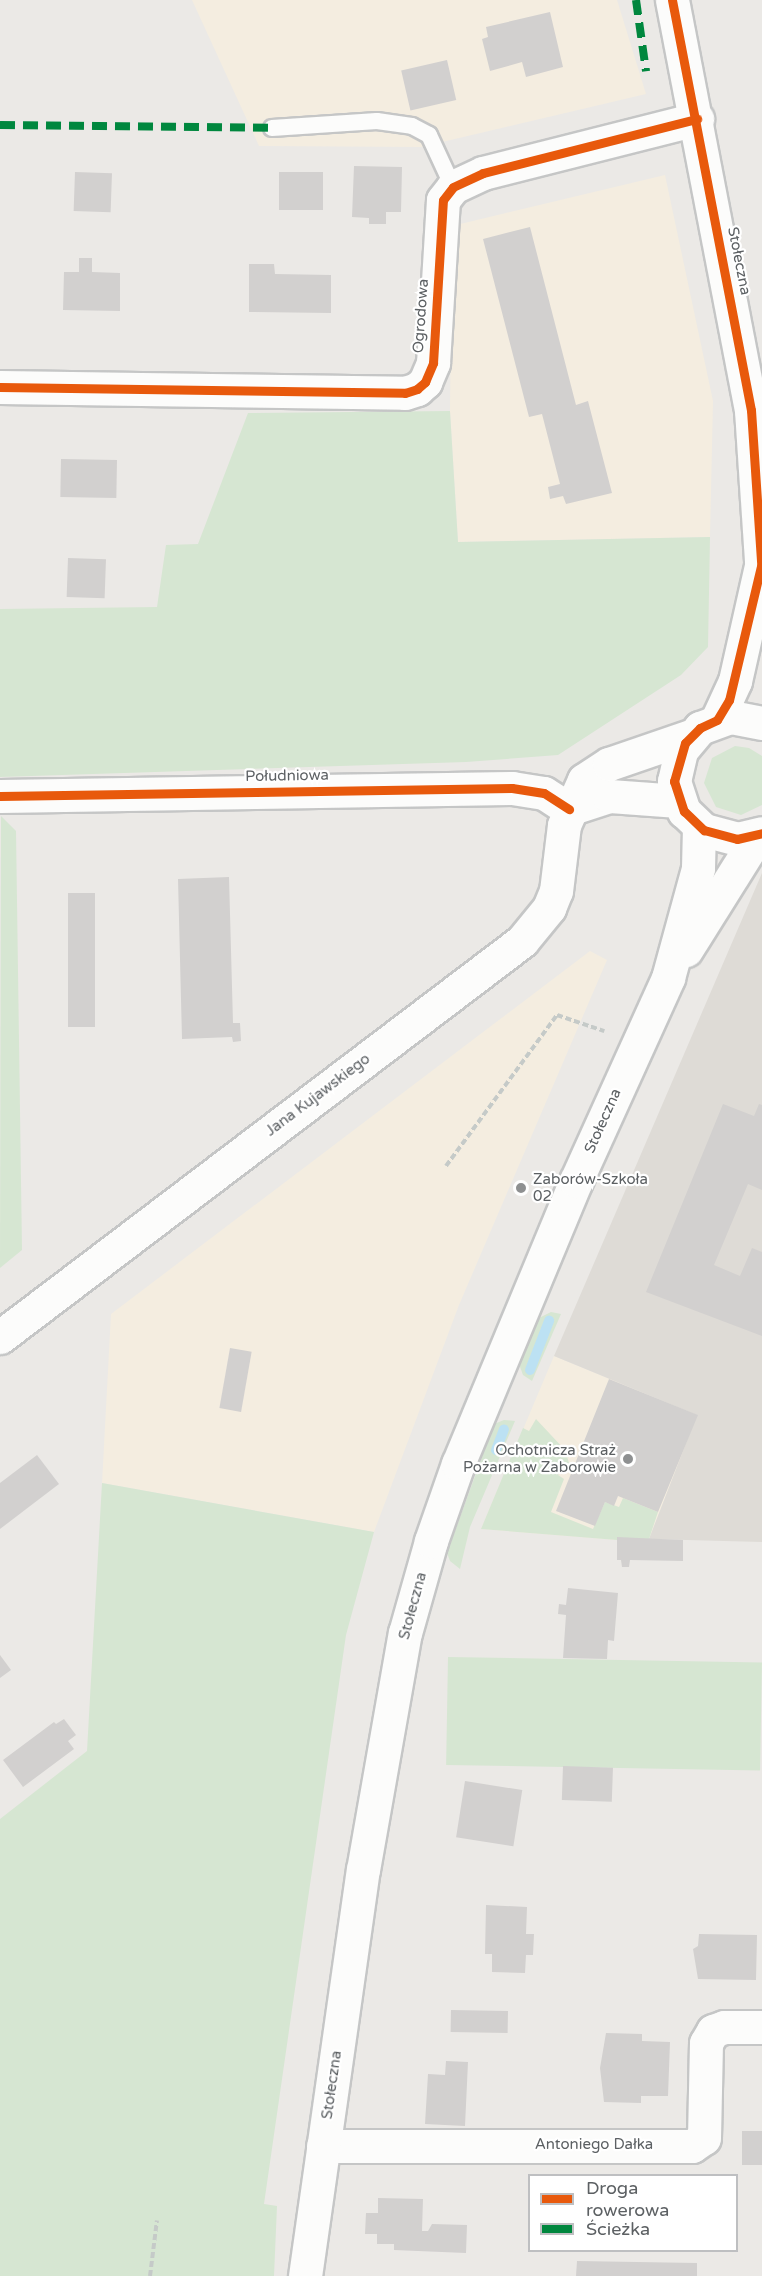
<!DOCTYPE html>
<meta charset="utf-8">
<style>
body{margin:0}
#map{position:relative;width:762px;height:2276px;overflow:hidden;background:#ebe9e6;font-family:"Varela Round",sans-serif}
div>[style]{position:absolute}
.commercial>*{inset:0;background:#f4ede0}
.education>*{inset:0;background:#dedbd6}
.green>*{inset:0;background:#d6e6d2;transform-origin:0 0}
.stream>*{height:10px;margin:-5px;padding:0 5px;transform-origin:5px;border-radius:5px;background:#bce1f3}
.building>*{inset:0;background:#d2d0cf;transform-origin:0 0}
.path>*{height:4px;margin-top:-2px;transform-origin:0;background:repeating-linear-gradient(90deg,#c5cac8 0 6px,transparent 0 9px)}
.roads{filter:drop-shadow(2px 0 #c5c6c6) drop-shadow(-2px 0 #c5c6c6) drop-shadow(0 2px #c5c6c6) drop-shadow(0 -2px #c5c6c6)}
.service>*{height:16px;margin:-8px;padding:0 8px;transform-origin:8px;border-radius:8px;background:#fcfcfb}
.minor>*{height:33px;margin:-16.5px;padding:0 16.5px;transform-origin:16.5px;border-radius:16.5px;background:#fcfcfb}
.secondary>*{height:33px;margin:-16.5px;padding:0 16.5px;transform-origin:16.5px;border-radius:16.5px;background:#fcfcfb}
.quiet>*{height:8px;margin-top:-4px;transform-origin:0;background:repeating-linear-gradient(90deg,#00873e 0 15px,transparent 0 23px)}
.cycleway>*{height:9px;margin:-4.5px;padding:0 4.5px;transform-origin:4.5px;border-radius:4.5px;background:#e8590c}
.dots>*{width:16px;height:16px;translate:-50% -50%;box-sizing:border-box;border:3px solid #fff;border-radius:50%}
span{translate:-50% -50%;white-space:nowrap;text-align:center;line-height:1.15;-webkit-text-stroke:4.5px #fff;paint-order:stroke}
.street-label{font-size:15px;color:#5c6063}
.poi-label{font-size:15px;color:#5c6063}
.left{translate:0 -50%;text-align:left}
.right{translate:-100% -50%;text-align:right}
.legend{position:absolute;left:528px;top:2174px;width:210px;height:78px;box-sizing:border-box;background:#fff;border:2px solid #bebfc1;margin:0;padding:8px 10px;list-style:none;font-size:18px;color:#5c6063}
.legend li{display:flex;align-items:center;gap:12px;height:30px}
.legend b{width:30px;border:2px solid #bebfc1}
</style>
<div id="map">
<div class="commercial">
<i style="clip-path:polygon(192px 0,617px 0,646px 94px,421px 147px,259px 146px)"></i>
<i style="clip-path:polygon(665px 175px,713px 401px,710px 537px,458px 542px,450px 411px,452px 226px)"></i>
<i style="clip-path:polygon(590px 951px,607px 960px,459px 1305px,374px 1532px,102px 1483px,111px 1314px)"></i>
<i style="clip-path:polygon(554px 1356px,698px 1415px,649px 1539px,617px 1540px,481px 1529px)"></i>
</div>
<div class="education">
<i style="clip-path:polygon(762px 873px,762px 1542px,649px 1539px,697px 1415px,554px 1356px)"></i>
</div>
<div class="green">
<i style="clip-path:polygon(450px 411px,458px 542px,710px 537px,708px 647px,681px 675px,558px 755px,466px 762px,0 777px,0 609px,157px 607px,166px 545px,198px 544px,248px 413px)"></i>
<i style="clip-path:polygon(735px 746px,749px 748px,762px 756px,762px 805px,741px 815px,716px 807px,704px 783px,712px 758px)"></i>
<i style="clip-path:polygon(1px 816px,16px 831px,22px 1250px,0 1268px)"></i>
<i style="clip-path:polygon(551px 1312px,561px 1314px,532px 1381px,523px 1375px,519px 1364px,539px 1318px)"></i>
<i style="clip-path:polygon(536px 1419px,565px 1450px,569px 1463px,568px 1469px,562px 1467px,558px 1475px,564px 1479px,551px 1512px,593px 1529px,605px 1502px,619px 1507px,623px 1498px,658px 1512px,649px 1539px,617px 1540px,481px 1529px,523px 1428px,529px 1431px)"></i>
<i style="clip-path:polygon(504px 1420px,515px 1421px,470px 1527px,460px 1569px,450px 1561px,447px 1553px,494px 1424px)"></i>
<i style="clip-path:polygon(102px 1483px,374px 1532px,346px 1635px,264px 2204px,277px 2206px,274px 2276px,0 2276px,0 1819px,87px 1751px)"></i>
<i style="left:448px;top:1657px;width:314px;height:108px;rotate:1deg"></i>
</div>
<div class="stream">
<i style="left:530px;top:1370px;width:53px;rotate:-68.8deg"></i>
<i style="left:496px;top:1450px;width:22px;rotate:-69deg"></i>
</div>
<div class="building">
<i style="clip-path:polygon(550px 12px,563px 67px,526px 77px,522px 62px,490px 71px,482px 39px,488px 37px,486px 27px)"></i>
<i style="left:447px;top:60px;width:41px;height:47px;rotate:77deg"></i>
<i style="clip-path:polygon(354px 166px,402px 167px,401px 212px,386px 212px,386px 224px,369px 224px,369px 218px,352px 217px)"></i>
<i style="left:75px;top:172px;width:37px;height:39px;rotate:2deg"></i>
<i style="left:279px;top:172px;width:44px;height:38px"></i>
<i style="clip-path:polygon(530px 227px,576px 405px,588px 401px,612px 493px,566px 504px,563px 496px,550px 499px,548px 487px,560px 484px,542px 414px,529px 417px,483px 239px)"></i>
<i style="clip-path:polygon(79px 258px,92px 258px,92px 272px,120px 273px,120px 311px,63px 310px,64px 272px,79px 272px)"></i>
<i style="clip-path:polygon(249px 264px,274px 264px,275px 274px,331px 275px,331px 313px,249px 312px)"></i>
<i style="left:61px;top:459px;width:56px;height:38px;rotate:1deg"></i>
<i style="left:68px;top:558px;width:38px;height:39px;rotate:2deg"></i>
<i style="clip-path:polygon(229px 877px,233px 1023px,240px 1023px,241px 1041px,233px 1042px,232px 1037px,182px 1039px,178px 879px)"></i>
<i style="left:68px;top:893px;width:27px;height:134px"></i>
<i style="clip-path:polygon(723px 1104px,754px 1116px,759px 1104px,762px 1105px,762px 1190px,748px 1184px,714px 1265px,740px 1276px,752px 1248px,762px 1252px,762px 1336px,646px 1292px)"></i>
<i style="left:230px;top:1348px;width:22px;height:61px;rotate:10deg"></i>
<i style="clip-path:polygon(609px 1379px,698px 1415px,658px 1512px,618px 1496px,614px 1506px,605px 1502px,595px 1526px,556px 1511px)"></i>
<i style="clip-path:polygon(37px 1455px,59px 1484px,0 1529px,0 1483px)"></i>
<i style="clip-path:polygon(617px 1537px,683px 1540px,683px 1561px,630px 1560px,629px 1567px,622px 1567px,621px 1560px,617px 1560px)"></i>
<i style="clip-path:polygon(568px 1588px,618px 1593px,614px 1641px,608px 1640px,607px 1659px,563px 1658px,566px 1615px,558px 1614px,559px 1604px,566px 1605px)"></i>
<i style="clip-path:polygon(0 1655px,11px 1670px,0 1678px)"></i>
<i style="clip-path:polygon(64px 1719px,76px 1735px,68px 1741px,74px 1749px,23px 1787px,3px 1760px,54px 1722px,56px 1724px)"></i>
<i style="left:563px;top:1766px;width:50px;height:34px;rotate:2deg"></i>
<i style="left:465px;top:1781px;width:58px;height:57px;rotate:9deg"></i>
<i style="clip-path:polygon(486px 1905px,527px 1907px,526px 1934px,534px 1934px,533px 1955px,526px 1955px,525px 1973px,492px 1972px,492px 1954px,485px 1954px)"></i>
<i style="clip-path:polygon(699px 1934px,757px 1935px,756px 1980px,698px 1979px,693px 1949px,698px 1946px)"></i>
<i style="left:451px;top:2010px;width:57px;height:22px;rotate:1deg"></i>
<i style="clip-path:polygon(606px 2033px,642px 2034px,642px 2041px,670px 2042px,668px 2096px,641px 2096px,641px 2103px,604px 2102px,600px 2068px)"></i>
<i style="clip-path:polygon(446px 2061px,468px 2062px,465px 2126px,425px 2124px,428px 2074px,445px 2075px)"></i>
<i style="left:742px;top:2131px;width:20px;height:34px"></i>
<i style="clip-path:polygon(378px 2198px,423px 2199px,422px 2231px,428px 2231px,432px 2224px,467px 2225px,466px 2253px,394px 2250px,394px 2244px,377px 2244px,377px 2234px,365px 2234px,366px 2213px,378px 2213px)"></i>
<i style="clip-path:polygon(577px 2261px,697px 2263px,697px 2276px,576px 2276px)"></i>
</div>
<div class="path">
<i style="left:446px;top:1166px;width:187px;rotate:-53.7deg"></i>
<i style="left:557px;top:1015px;width:50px;rotate:18.8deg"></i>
<i style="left:150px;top:2276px;width:56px;rotate:-82.9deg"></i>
</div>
<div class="roads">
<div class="service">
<i style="left:272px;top:128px;width:105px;rotate:-3.8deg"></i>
<i style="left:377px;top:121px;width:35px;rotate:8deg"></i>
<i style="left:412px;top:126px;width:19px;rotate:28deg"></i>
<i style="left:429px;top:135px;width:57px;rotate:65.2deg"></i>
</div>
<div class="minor">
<i style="left:0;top:387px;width:405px;rotate:0.8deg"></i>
<i style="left:405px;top:393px;width:13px;rotate:-18deg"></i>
<i style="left:417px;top:389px;width:11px;rotate:-41deg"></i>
<i style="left:425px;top:382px;width:21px;rotate:-67deg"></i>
<i style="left:433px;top:363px;width:163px;rotate:-86.5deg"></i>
<i style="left:443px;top:200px;width:16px;rotate:-52deg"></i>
<i style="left:453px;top:187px;width:33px;rotate:-25deg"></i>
<i style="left:483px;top:173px;width:221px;rotate:-14.2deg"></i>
<i style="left:0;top:796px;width:512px;rotate:-0.9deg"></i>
<i style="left:512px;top:788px;width:32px;rotate:9deg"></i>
<i style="left:544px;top:793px;width:30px;rotate:33deg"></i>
<i style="left:323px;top:2146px;width:369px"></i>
<i style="left:692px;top:2146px;width:14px;rotate:-34deg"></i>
<i style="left:704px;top:2138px;width:95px;rotate:-88.8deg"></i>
<i style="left:706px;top:2043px;width:14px;rotate:-60deg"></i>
<i style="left:713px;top:2031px;width:12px;rotate:-20deg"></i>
<i style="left:724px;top:2027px;width:38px"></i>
</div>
<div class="secondary">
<i style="left:672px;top:0;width:418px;rotate:79.1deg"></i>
<i style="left:751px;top:410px;width:166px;rotate:86.2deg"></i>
<i style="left:717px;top:720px;width:43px;rotate:-65.2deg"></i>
<i style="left:735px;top:681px;width:118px;rotate:-77.3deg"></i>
<i style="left:762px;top:723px;width:33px;rotate:-169deg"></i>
<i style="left:730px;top:717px;width:32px;rotate:160deg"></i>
<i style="left:700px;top:728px;width:30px;rotate:130deg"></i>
<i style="left:681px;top:751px;width:31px;rotate:103deg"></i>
<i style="left:674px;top:781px;width:32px;rotate:72deg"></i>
<i style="left:684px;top:811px;width:28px;rotate:44deg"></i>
<i style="left:704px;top:830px;width:34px;rotate:15deg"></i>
<i style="left:737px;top:839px;width:26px;rotate:-13deg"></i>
<i style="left:569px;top:809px;width:42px;rotate:-18deg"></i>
<i style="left:609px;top:796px;width:70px;rotate:4.1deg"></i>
<i style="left:686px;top:950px;width:136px;rotate:-57.9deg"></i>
<i style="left:0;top:1337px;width:655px;rotate:-37.18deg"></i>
<i style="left:522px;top:941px;width:43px;rotate:-50.7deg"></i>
<i style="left:549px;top:908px;width:18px;rotate:-68deg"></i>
<i style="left:556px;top:891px;width:66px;rotate:-83.1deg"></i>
<i style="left:564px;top:825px;width:49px;rotate:-66deg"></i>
<i style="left:584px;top:780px;width:30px;rotate:-33deg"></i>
<i style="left:609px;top:764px;width:87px;rotate:-18.9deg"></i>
<i style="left:305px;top:2276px;width:410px;rotate:-81.9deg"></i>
<i style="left:363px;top:1870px;width:241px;rotate:-80deg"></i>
<i style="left:405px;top:1633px;width:96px;rotate:-74.2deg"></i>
<i style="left:431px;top:1541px;width:82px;rotate:-70.7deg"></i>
<i style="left:458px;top:1464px;width:307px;rotate:-67.4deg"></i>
<i style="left:576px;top:1181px;width:223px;rotate:-65.6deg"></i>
<i style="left:668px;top:978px;width:114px;rotate:-74.7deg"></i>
<i style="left:698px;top:868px;width:42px;rotate:-88.6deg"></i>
</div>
</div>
<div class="quiet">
<i style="left:636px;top:0;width:72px;rotate:82deg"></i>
<i style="left:0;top:125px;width:272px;rotate:0.6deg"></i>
</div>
<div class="cycleway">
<i style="left:672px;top:0;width:418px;rotate:79.1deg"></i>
<i style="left:751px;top:410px;width:166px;rotate:86.2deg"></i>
<i style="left:0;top:387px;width:405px;rotate:0.8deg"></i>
<i style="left:405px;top:393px;width:13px;rotate:-18deg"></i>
<i style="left:417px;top:389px;width:11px;rotate:-41deg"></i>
<i style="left:425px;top:382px;width:21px;rotate:-67deg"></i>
<i style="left:433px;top:363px;width:163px;rotate:-86.5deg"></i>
<i style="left:443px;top:200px;width:16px;rotate:-52deg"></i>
<i style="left:453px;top:187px;width:33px;rotate:-25deg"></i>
<i style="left:483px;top:173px;width:221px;rotate:-14.2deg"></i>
<i style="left:761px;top:566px;width:138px;rotate:103.4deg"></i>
<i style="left:729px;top:700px;width:23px;rotate:121deg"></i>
<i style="left:717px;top:720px;width:19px;rotate:155deg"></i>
<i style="left:700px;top:728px;width:21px;rotate:135deg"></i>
<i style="left:685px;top:743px;width:40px;rotate:106deg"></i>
<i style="left:674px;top:781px;width:32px;rotate:72deg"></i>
<i style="left:684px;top:811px;width:28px;rotate:44deg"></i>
<i style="left:704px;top:830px;width:34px;rotate:15deg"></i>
<i style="left:737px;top:839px;width:26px;rotate:-13deg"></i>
<i style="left:0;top:796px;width:512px;rotate:-0.9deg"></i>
<i style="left:512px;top:788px;width:32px;rotate:9deg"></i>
<i style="left:544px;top:793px;width:30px;rotate:33deg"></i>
</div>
<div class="dots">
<i style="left:521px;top:1188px;background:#8e9091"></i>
<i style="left:628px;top:1459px;background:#8e9091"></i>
</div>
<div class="street-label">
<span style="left:739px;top:261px;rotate:79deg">Stołeczna</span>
<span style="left:421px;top:316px;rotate:-86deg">Ogrodowa</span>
<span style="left:287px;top:776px;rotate:-1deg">Południowa</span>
<span style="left:318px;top:1095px;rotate:-37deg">Jana Kujawskiego</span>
<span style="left:603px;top:1121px;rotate:-66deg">Stołeczna</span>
<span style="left:413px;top:1606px;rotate:-75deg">Stołeczna</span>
<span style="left:332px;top:2085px;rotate:-82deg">Stołeczna</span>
<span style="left:594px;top:2145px">Antoniego Dałka</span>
</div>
<div class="poi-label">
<span class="left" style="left:533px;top:1188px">Zaborów-Szkoła<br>02</span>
<span class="right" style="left:616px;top:1459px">Ochotnicza Straż<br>Pożarna w Zaborowie</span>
</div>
<ul class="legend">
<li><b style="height:8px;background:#e8590c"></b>Droga rowerowa</li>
<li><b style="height:8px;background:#00873e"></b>Ścieżka</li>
</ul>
</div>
